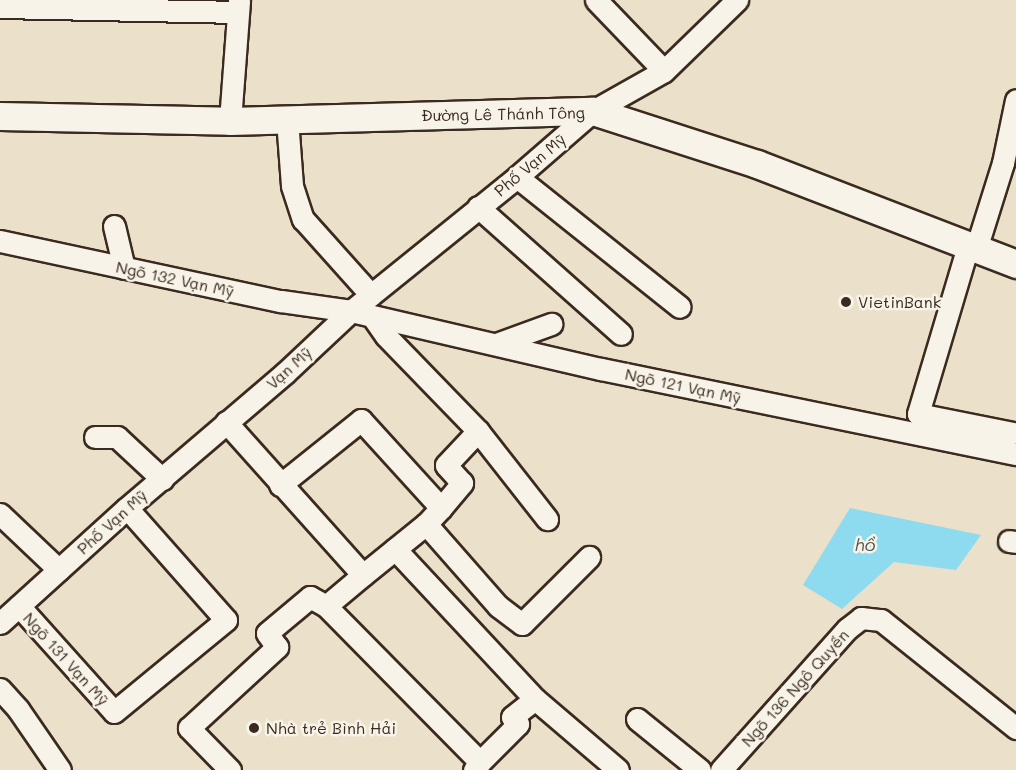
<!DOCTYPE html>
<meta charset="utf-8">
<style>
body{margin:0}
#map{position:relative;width:1016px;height:770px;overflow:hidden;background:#ebe0ca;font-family:Mali,sans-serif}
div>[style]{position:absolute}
.water>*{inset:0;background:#8edaee}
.roads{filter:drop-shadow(2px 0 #3b2a1e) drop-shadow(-2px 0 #3b2a1e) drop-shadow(0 2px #3b2a1e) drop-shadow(0 -2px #3b2a1e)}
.minor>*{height:21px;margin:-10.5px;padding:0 10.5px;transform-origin:10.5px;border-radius:10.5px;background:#f7f3e8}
.major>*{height:27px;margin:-13.5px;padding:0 13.5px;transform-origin:13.5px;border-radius:13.5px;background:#f7f3e8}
.dots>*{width:16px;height:16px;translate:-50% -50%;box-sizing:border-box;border:3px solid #f7f3e8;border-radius:50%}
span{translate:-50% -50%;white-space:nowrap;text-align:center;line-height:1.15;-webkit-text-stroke:5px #f7f3e8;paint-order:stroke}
.street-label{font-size:16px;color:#3b2a1e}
.poi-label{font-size:16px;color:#3b2a1e}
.left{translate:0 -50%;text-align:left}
.water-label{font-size:18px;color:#505652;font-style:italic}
</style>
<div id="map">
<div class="water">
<i style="clip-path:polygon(850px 508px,981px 535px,956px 570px,894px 562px,842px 609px,803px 585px)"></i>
</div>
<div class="roads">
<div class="minor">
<i style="left:596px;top:0;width:98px;rotate:46.2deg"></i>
<i style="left:0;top:7px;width:237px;rotate:1.2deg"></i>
<i style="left:287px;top:119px;width:67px;rotate:85.7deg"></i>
<i style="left:292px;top:186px;width:35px;rotate:72deg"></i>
<i style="left:303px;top:219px;width:102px;rotate:48.2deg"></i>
<i style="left:230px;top:121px;width:121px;rotate:-85.7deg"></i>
<i style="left:517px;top:177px;width:208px;rotate:38.6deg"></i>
<i style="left:478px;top:207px;width:191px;rotate:41.6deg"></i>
<i style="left:114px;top:226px;width:43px;rotate:76.6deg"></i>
<i style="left:0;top:241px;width:287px;rotate:12.1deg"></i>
<i style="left:281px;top:301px;width:71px;rotate:8.1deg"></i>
<i style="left:351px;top:311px;width:257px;rotate:13.1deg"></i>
<i style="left:601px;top:369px;width:424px;rotate:11.6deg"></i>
<i style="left:968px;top:246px;width:175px;rotate:106.6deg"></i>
<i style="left:918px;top:414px;width:97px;rotate:11.3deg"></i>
<i style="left:976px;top:249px;width:90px;rotate:-72.6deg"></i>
<i style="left:1003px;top:163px;width:64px;rotate:-78.3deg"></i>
<i style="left:372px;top:316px;width:24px;rotate:55deg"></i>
<i style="left:386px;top:336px;width:132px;rotate:45.9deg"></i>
<i style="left:478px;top:431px;width:112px;rotate:51.9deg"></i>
<i style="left:496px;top:344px;width:59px;rotate:-20deg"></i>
<i style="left:226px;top:422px;width:205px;rotate:48.2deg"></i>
<i style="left:363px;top:575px;width:81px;rotate:-39deg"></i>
<i style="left:426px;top:524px;width:109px;rotate:48.7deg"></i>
<i style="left:498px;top:606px;width:30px;rotate:37deg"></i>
<i style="left:522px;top:624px;width:95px;rotate:-45deg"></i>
<i style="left:95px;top:437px;width:22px"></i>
<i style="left:117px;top:437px;width:62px;rotate:43deg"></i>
<i style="left:280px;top:485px;width:104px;rotate:-38.7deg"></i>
<i style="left:361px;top:420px;width:119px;rotate:47.7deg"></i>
<i style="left:441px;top:508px;width:22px;rotate:133deg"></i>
<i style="left:441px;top:508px;width:33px;rotate:-50deg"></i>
<i style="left:462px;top:483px;width:24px;rotate:-132deg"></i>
<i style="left:446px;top:465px;width:47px;rotate:-46.7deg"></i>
<i style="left:0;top:514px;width:81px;rotate:43.5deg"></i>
<i style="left:1009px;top:541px;width:7px;rotate:8deg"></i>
<i style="left:395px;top:549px;width:205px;rotate:47deg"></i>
<i style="left:19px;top:606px;width:142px;rotate:48.1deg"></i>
<i style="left:114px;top:712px;width:145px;rotate:-39.4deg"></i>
<i style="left:226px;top:620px;width:149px;rotate:-131.5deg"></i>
<i style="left:326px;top:606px;width:48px;rotate:-40deg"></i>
<i style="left:0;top:623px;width:171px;rotate:-42.2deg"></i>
<i style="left:127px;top:508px;width:208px;rotate:-40.5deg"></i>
<i style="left:285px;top:373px;width:91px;rotate:-43.2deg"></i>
<i style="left:351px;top:311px;width:213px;rotate:-38.9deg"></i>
<i style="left:517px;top:177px;width:101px;rotate:-41deg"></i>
<i style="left:593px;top:111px;width:81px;rotate:-29.4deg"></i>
<i style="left:664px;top:71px;width:102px;rotate:-44.2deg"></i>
<i style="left:0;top:689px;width:27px;rotate:48deg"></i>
<i style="left:18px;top:709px;width:74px;rotate:55.5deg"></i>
<i style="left:637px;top:719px;width:81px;rotate:39deg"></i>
<i style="left:480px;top:762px;width:54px;rotate:-45deg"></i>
<i style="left:518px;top:724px;width:9px;rotate:-131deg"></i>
<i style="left:512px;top:717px;width:29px;rotate:-38deg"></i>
<i style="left:535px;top:699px;width:109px;rotate:40.5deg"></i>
<i style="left:230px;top:770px;width:59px;rotate:-134.3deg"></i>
<i style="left:189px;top:728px;width:120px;rotate:-42.6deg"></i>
<i style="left:277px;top:647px;width:17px;rotate:-126deg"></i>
<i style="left:267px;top:633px;width:56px;rotate:-39.9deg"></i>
<i style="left:310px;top:597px;width:18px;rotate:29deg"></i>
<i style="left:326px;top:606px;width:219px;rotate:45.4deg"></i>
<i style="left:480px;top:762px;width:10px;rotate:127deg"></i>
<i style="left:721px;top:770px;width:189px;rotate:-48.2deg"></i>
<i style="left:847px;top:629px;width:18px;rotate:-38deg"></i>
<i style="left:861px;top:618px;width:20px;rotate:6deg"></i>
<i style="left:881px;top:620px;width:173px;rotate:38.7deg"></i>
</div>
<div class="major">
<i style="left:0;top:116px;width:230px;rotate:1.2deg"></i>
<i style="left:230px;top:121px;width:363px;rotate:-1.6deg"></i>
<i style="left:593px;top:111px;width:172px;rotate:17.9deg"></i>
<i style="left:757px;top:164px;width:278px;rotate:21.1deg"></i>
</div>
</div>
<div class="dots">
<i style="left:846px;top:302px;background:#3b2a1e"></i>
<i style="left:254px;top:728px;background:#3b2a1e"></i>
</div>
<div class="street-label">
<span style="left:503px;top:114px;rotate:-1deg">Đường Lê Thánh Tông</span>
<span style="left:530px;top:165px;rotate:-40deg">Phố Vạn Mỹ</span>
<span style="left:175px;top:279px;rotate:12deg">Ngõ 132 Vạn Mỹ</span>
<span style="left:289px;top:368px;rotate:-42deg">Vạn Mỹ</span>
<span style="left:683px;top:386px;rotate:12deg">Ngõ 121 Vạn Mỹ</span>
<span style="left:112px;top:522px;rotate:-42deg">Phố Vạn Mỹ</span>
<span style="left:66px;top:659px;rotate:48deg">Ngõ 131 Vạn Mỹ</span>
<span style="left:795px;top:688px;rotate:-48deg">Ngõ 136 Ngô Quyền</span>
</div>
<div class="poi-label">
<span class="left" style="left:858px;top:302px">VietinBank</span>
<span class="left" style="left:266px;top:728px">Nhà trẻ Bình Hải</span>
</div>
<div class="water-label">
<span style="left:865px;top:544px">hồ</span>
</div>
</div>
